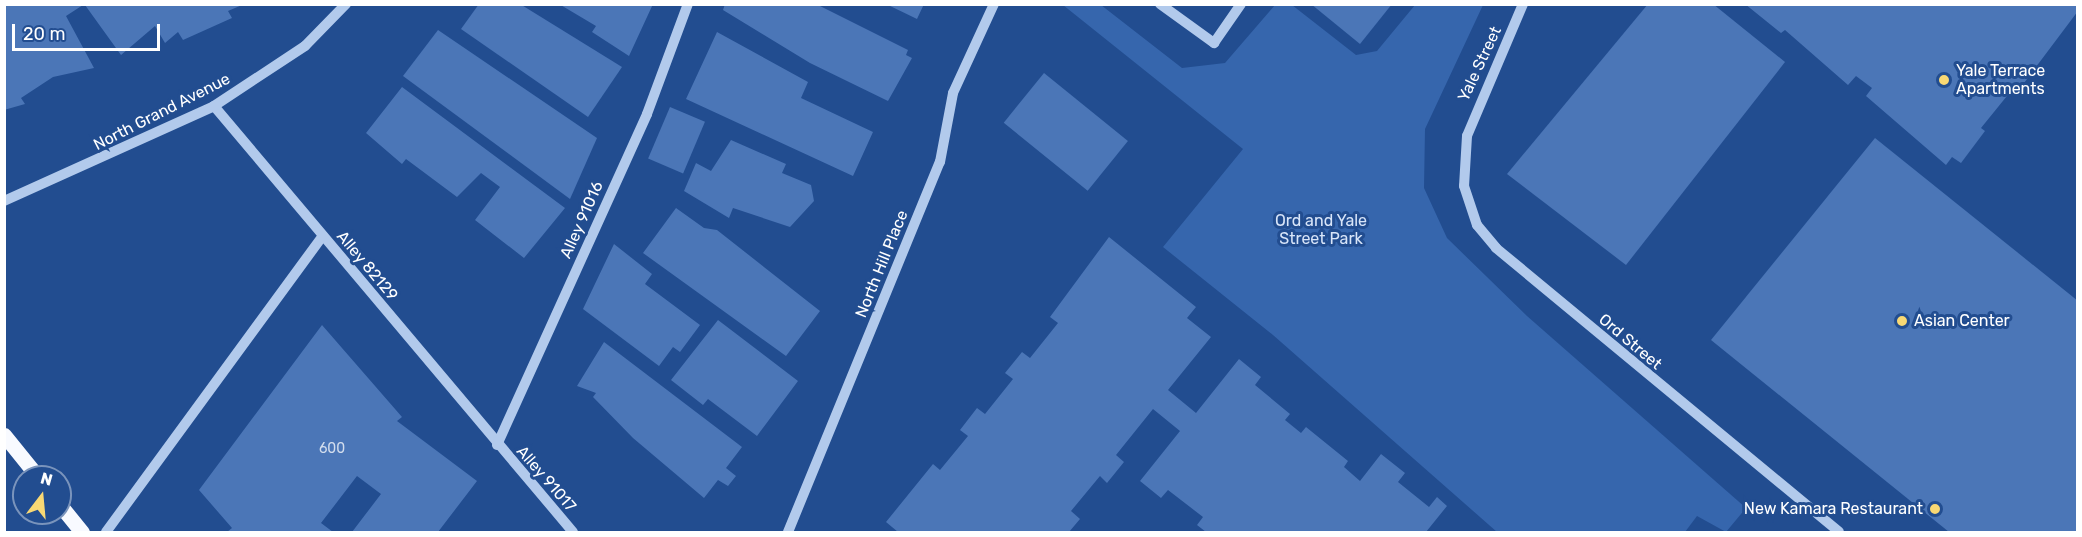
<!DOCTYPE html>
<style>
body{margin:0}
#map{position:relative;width:2082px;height:537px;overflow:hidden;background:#224d90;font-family:Rubik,sans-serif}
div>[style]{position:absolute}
.green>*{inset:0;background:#3666ad}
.building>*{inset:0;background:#4b76b7;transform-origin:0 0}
.minor>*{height:10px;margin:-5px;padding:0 5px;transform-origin:5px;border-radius:5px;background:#b2caec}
.major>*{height:15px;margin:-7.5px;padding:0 7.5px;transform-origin:7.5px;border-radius:7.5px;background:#f8faff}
.dots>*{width:16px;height:16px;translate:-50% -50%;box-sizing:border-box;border:3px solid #224d90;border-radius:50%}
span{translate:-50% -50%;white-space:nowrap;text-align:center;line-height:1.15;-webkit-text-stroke:6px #224d90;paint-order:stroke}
.number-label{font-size:14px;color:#d2dded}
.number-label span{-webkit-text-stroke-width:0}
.street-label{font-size:16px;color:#fff}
.poi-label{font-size:16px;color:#fff}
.left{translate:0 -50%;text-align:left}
.right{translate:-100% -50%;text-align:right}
.park-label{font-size:16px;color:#d8e5f9}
.frame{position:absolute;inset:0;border:6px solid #fff;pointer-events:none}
.north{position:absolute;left:12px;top:465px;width:60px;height:60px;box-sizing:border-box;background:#224d90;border:2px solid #7a94bc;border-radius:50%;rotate:16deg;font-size:16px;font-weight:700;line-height:24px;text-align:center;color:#fff}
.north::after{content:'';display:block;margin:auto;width:21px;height:27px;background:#f8d874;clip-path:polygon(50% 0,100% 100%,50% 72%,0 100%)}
.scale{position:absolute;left:12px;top:24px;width:148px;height:27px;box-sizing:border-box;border:3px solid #fff;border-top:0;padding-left:8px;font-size:18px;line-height:21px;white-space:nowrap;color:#fff;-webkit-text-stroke:4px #224d90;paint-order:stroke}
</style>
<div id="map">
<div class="green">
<i style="clip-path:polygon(1063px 5px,1101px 5px,1182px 68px,1225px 63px,1275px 5px,1292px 5px,1356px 55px,1377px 51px,1415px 5px,1483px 5px,1425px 129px,1424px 188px,1447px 238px,1527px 316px,1746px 508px,1726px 532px,1697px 516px,1685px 532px,1497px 532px,1273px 335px,1163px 247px,1243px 149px)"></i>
</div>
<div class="building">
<i style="clip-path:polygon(479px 4px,520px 4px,622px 67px,588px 117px,461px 29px)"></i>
<i style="clip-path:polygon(559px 4px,653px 4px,629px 56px,592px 32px,596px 26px)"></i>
<i style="clip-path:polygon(725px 4px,816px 4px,908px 50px,906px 55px,912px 58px,888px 101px,810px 63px,723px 10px)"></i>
<i style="clip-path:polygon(886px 4px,924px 4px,917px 19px)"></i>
<i style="clip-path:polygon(1311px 4px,1392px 4px,1360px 44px)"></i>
<i style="clip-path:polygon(1648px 4px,1713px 4px,1785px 62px,1626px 265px,1507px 174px)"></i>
<i style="clip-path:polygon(1745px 4px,2078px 4px,2078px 11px,2015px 95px,2011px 91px,1981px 128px,1985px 131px,1961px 163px,1952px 157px,1946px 165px,1866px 96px,1872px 88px,1856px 76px,1848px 85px,1785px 30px,1781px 33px)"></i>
<i style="clip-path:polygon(4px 5px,83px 5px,66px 16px,94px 68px,53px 77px,21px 98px,25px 104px,4px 110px)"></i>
<i style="clip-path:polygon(85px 5px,242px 5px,228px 11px,232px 18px,183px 40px,178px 32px,165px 43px,155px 26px,121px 55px)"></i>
<i style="clip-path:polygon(438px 30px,597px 138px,570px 199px,403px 76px)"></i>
<i style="clip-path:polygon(717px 32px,808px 82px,801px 98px,873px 132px,853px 176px,686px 99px)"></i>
<i style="left:1044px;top:73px;width:108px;height:64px;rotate:39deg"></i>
<i style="clip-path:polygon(402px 87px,565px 208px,524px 258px,475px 220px,500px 187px,481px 173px,457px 197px,406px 159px,402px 164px,366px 133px)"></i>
<i style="left:670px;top:107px;width:38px;height:56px;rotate:23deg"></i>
<i style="clip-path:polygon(1875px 138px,2078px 301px,2078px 532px,1949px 532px,1711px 340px)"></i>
<i style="clip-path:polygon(731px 140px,786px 164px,782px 173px,811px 185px,814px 201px,790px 227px,733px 208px,729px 218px,684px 191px,696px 163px,711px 171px)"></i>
<i style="clip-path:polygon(676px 208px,704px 228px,717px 230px,820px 311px,786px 356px,643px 253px)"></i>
<i style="clip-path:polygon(1109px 237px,1196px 307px,1187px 318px,1211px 337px,1168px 390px,1196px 413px,1239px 359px,1261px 377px,1255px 385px,1290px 414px,1285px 420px,1301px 433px,1306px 427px,1348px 461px,1344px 467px,1360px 481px,1381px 454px,1405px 473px,1398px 482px,1429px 507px,1437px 497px,1447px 506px,1426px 532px,1206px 532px,1197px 525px,1203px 517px,1168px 490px,1161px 498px,1140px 481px,1180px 431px,1153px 409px,1116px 455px,1124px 462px,1107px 483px,1100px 476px,1071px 511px,1080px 519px,1069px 532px,898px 532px,886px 522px,933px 464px,940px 470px,968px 436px,960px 430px,977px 408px,985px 414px,1013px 379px,1005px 373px,1022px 352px,1030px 358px,1058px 323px,1050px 317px)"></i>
<i style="clip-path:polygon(614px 244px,652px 274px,645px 284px,700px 325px,680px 352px,673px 347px,659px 366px,583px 309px)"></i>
<i style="clip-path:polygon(718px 320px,798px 381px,757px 436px,708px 399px,703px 405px,671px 380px)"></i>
<i style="clip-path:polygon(322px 325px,402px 417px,397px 421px,477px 481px,438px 532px,352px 532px,381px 494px,357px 476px,321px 523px,333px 532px,227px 532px,232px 528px,199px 490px)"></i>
<i style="clip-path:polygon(604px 342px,742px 447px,726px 468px,736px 476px,728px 486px,718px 480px,704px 498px,633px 438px,593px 397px,596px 393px,577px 386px)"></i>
</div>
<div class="minor">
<i style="left:1160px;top:4px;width:67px;rotate:35.8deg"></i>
<i style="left:1214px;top:43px;width:47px;rotate:-55.3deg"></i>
<i style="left:1523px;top:4px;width:143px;rotate:113deg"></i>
<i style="left:1467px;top:136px;width:50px;rotate:93.4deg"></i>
<i style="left:1464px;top:186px;width:41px;rotate:71.6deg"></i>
<i style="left:1477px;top:225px;width:30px;rotate:50deg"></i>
<i style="left:1496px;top:248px;width:445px;rotate:39.6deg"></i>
<i style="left:214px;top:106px;width:557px;rotate:49.88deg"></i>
<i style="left:4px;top:201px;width:230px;rotate:-24.3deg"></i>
<i style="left:214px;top:106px;width:109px;rotate:-33.4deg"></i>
<i style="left:305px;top:46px;width:59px;rotate:-45.7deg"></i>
<i style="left:497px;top:445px;width:363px;rotate:-65.6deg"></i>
<i style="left:647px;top:114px;width:117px;rotate:-69.6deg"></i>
<i style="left:106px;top:532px;width:367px;rotate:-53.8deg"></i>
<i style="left:788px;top:532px;width:400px;rotate:-67.7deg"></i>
<i style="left:940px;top:162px;width:70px;rotate:-79.3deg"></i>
<i style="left:953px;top:93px;width:98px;rotate:-65.3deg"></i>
</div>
<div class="major">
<i style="left:4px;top:435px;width:54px;rotate:51deg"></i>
<i style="left:60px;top:505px;width:35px;rotate:51deg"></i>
</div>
<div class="dots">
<i style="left:1944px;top:80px;background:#f8d874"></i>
<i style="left:1902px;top:321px;background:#f8d874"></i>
<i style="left:1935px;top:509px;background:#f8d874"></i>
</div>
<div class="number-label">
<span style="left:332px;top:449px">600</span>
</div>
<div class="street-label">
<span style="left:1480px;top:64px;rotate:-65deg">Yale Street</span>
<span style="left:162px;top:112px;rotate:-27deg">North Grand Avenue</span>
<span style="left:582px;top:220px;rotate:-66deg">Alley 91016</span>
<span style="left:882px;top:264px;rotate:-68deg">North Hill Place</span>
<span style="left:367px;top:266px;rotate:50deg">Alley 82129</span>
<span style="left:1630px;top:342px;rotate:40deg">Ord Street</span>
<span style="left:546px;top:479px;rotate:49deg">Alley 91017</span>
</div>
<div class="poi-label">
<span class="left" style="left:1956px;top:80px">Yale Terrace<br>Apartments</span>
<span class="left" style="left:1914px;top:321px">Asian Center</span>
<span class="right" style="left:1923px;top:509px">New Kamara Restaurant</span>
</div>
<div class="park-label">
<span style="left:1321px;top:230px">Ord and Yale<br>Street Park</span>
</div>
<div class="frame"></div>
<div class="north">N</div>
<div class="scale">20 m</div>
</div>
